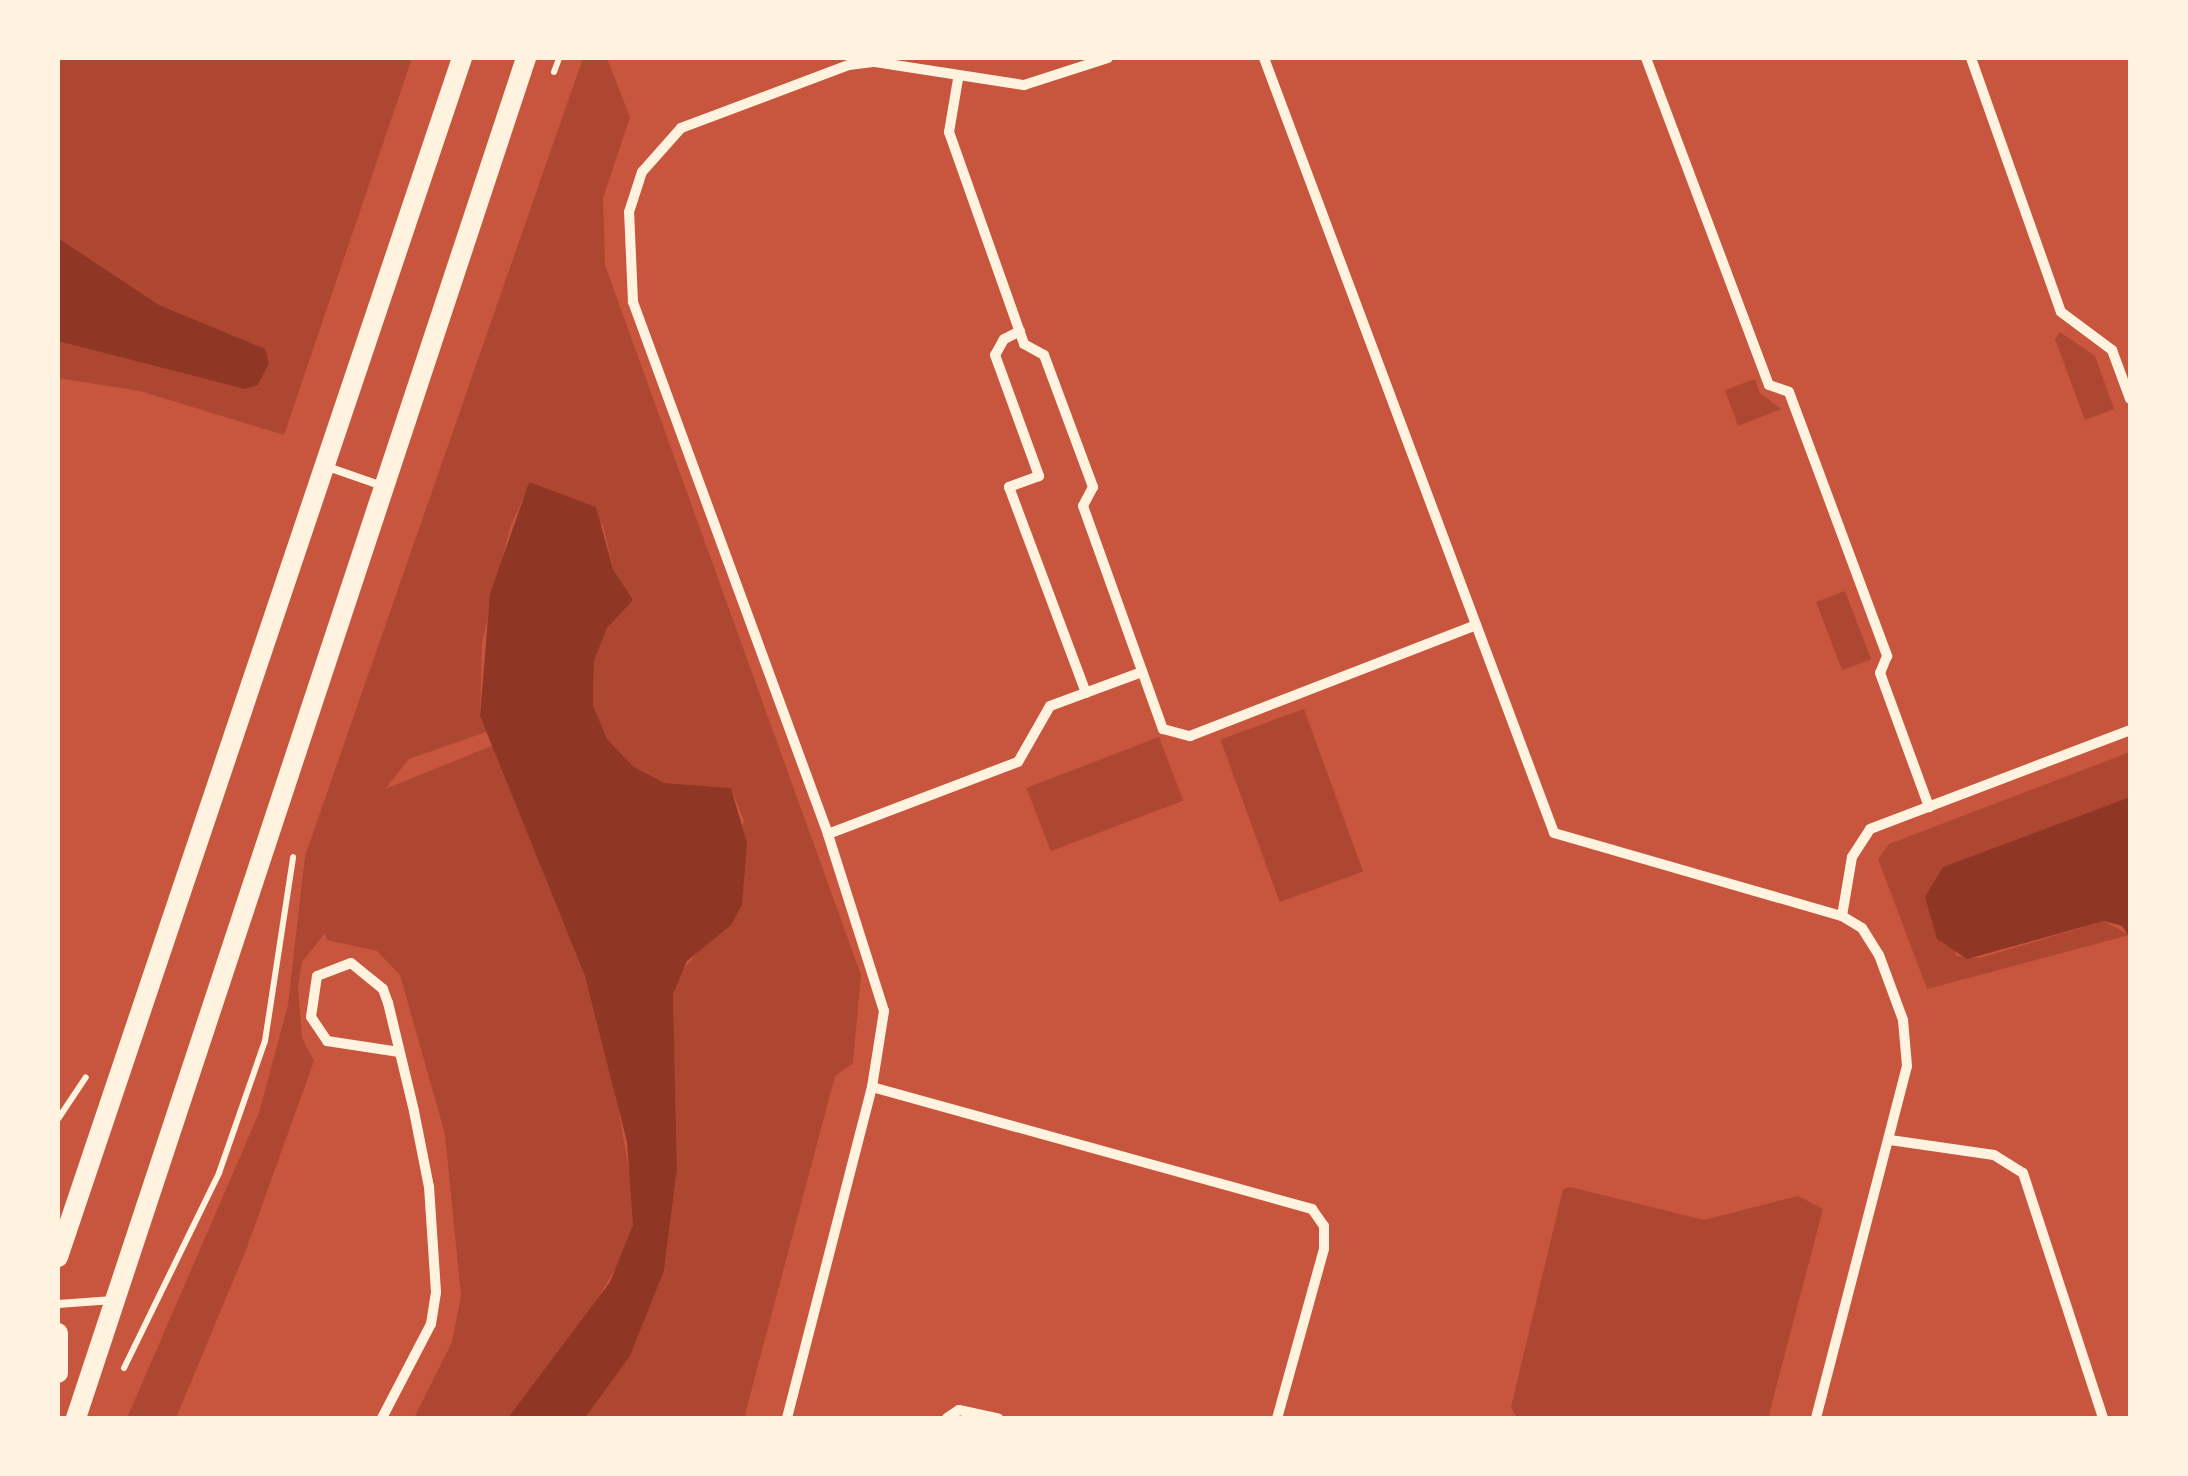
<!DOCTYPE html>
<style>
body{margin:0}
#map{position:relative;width:2188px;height:1476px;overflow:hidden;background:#c8553d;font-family:Raleway,sans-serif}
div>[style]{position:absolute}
.green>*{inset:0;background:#ae4732;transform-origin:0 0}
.water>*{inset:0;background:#8f3625}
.path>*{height:6px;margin:-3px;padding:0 3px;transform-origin:3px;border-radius:3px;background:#fff3e0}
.service>*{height:8px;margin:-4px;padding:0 4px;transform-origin:4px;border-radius:4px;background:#fff3e0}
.minor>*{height:10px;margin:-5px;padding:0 5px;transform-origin:5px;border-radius:5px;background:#fff3e0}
.secondary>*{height:20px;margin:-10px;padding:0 10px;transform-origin:10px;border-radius:10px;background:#fff3e0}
span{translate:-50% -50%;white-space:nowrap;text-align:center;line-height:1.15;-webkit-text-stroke:9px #fff3e0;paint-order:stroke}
.frame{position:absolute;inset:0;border:60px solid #fff3e0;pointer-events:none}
</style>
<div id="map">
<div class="green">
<i style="clip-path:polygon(58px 58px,412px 58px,284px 435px,140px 391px,58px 378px)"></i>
<i style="clip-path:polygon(583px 58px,607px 58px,630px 117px,603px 198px,605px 265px,861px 975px,853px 1063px,835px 1076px,744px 1418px,585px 1418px,630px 1356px,664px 1271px,677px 1169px,673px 994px,677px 977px,700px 949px,744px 821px,731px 788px,666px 783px,634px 767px,607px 739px,593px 705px,594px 661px,607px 628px,632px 600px,613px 568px,603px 525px,530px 482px,510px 528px,482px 642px,480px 716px,489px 731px,409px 759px,385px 789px,494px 745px,585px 976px,613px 1076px,633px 1195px,633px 1225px,623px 1256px,574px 1337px,508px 1418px,414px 1418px,452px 1342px,461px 1296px,445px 1134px,400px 975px,377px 951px,327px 940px,325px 933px,302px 962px,298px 986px,302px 1038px,314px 1061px,246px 1250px,176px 1418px,127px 1418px,259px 1113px,288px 1005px,305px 856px)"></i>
<i style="clip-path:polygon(2060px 332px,2095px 356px,2114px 409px,2085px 420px,2055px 339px)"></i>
<i style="clip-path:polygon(1755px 379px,1760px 393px,1781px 409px,1738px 426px,1725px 390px)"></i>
<i style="left:1845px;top:591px;width:73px;height:31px;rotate:69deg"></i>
<i style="left:1304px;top:709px;width:173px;height:89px;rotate:70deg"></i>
<i style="left:1159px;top:737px;width:68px;height:142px;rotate:69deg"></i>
<i style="clip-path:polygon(2130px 752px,2130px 797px,1943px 867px,1956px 956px,1980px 958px,2104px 921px,2129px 935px,1927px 989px,1878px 859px,1889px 844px)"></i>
<i style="clip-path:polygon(1570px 1187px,1704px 1220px,1798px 1196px,1823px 1209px,1768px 1418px,1517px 1418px,1511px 1407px,1563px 1189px)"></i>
</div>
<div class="water">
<i style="clip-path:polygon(58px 238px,159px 305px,265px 349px,269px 363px,258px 385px,245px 389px,58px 341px)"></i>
<i style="clip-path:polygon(529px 482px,596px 507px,613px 569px,633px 600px,607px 628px,594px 661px,593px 705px,607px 739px,634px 767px,665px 783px,731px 788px,747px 843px,742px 905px,731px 925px,687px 961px,673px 994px,677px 1169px,664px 1271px,630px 1356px,585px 1418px,508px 1418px,610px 1282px,633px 1225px,627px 1142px,585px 976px,480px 716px,490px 594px)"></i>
<i style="clip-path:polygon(2130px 797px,2130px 938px,2122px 926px,2104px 921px,1967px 959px,1937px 939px,1925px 897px,1943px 867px)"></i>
</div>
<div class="path">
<i style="left:554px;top:72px;width:15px;rotate:-70deg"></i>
<i style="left:58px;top:1119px;width:50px;rotate:-56.3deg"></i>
<i style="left:124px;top:1368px;width:217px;rotate:-64deg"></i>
<i style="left:219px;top:1173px;width:140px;rotate:-70.8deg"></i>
<i style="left:265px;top:1041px;width:186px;rotate:-81.3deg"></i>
</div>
<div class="service">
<i style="left:325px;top:466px;width:60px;rotate:19.3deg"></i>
<i style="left:58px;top:1304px;width:55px;rotate:-4.2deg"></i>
</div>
<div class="minor">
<i style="left:1264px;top:58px;width:827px;rotate:69.48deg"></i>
<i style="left:1554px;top:833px;width:300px;rotate:16.1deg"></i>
<i style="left:1842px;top:916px;width:23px;rotate:31deg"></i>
<i style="left:1862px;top:928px;width:32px;rotate:58deg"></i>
<i style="left:1879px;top:955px;width:69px;rotate:69.7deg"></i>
<i style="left:1903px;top:1020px;width:46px;rotate:85deg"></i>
<i style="left:1907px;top:1066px;width:364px;rotate:104.5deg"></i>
<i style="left:1646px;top:58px;width:349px;rotate:69.4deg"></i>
<i style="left:1769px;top:385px;width:21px;rotate:19deg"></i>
<i style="left:1789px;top:392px;width:282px;rotate:69.6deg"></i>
<i style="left:1887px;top:656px;width:18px;rotate:112deg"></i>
<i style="left:1880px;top:673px;width:143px;rotate:69.9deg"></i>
<i style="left:1971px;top:58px;width:269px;rotate:70.5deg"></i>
<i style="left:2061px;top:312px;width:64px;rotate:36.7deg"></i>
<i style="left:2112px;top:350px;width:52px;rotate:69.8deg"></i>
<i style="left:958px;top:79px;width:54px;rotate:99.6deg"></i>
<i style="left:949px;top:132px;width:225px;rotate:70.5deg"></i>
<i style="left:1024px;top:344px;width:23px;rotate:29deg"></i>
<i style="left:1044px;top:355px;width:141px;rotate:69.6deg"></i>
<i style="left:1093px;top:487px;width:21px;rotate:118deg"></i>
<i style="left:1083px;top:506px;width:237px;rotate:70.3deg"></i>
<i style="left:1163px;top:729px;width:28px;rotate:15deg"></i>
<i style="left:1190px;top:736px;width:307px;rotate:-21.2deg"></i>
<i style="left:1020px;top:331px;width:18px;rotate:153deg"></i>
<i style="left:1004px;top:339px;width:18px;rotate:119deg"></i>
<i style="left:995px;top:355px;width:129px;rotate:70deg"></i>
<i style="left:1039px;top:476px;width:32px;rotate:160deg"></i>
<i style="left:1009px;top:487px;width:220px;rotate:69.5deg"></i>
<i style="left:828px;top:834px;width:203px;rotate:-20.8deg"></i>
<i style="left:1018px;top:762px;width:64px;rotate:-60.3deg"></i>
<i style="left:1050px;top:706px;width:98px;rotate:-20.3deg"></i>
<i style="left:1842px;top:916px;width:60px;rotate:-80.4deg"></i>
<i style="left:1852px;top:857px;width:33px;rotate:-57deg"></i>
<i style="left:1870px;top:829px;width:278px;rotate:-20.8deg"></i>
<i style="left:872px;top:1087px;width:457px;rotate:15.5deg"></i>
<i style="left:1312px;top:1209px;width:21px;rotate:55deg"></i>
<i style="left:1324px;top:1226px;width:23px;rotate:90deg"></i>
<i style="left:1324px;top:1249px;width:175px;rotate:105.5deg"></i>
<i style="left:1890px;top:1140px;width:105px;rotate:8.2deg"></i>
<i style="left:1994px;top:1155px;width:34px;rotate:32deg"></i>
<i style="left:2023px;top:1173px;width:258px;rotate:71.9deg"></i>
<i style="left:382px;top:1418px;width:106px;rotate:-62.5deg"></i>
<i style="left:431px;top:1324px;width:32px;rotate:-81deg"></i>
<i style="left:436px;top:1292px;width:105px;rotate:-93.8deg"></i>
<i style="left:429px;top:1187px;width:77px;rotate:-101.2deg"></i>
<i style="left:414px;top:1111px;width:111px;rotate:-103.5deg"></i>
<i style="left:388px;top:1003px;width:15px;rotate:-110deg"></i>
<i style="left:383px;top:989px;width:41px;rotate:-140.9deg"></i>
<i style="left:351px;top:963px;width:36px;rotate:159deg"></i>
<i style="left:317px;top:976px;width:41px;rotate:98.3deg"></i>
<i style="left:311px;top:1017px;width:29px;rotate:56deg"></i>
<i style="left:327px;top:1041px;width:73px;rotate:8.7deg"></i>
<i style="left:787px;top:1418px;width:342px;rotate:-75.6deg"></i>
<i style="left:872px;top:1087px;width:77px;rotate:-81deg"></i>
<i style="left:884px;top:1011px;width:186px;rotate:-107.6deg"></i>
<i style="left:828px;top:834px;width:567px;rotate:-110.13deg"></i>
<i style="left:633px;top:302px;width:90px;rotate:-92.5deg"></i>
<i style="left:629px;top:212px;width:42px;rotate:-72deg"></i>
<i style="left:642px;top:172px;width:59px;rotate:-48.4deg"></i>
<i style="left:681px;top:128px;width:179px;rotate:-20.6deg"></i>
<i style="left:849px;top:65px;width:26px;rotate:-7deg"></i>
<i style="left:875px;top:62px;width:151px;rotate:8.8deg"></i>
<i style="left:1024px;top:85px;width:88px;rotate:-17.8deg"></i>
<i style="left:947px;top:1418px;width:14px;rotate:-34deg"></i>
<i style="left:959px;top:1410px;width:40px;rotate:12deg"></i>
</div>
<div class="secondary">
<i style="left:58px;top:1257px;width:1265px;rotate:-71.38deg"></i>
<i style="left:58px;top:1333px;width:40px;rotate:90deg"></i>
<i style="left:76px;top:1418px;width:1433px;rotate:-71.69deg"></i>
</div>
<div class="frame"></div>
</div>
